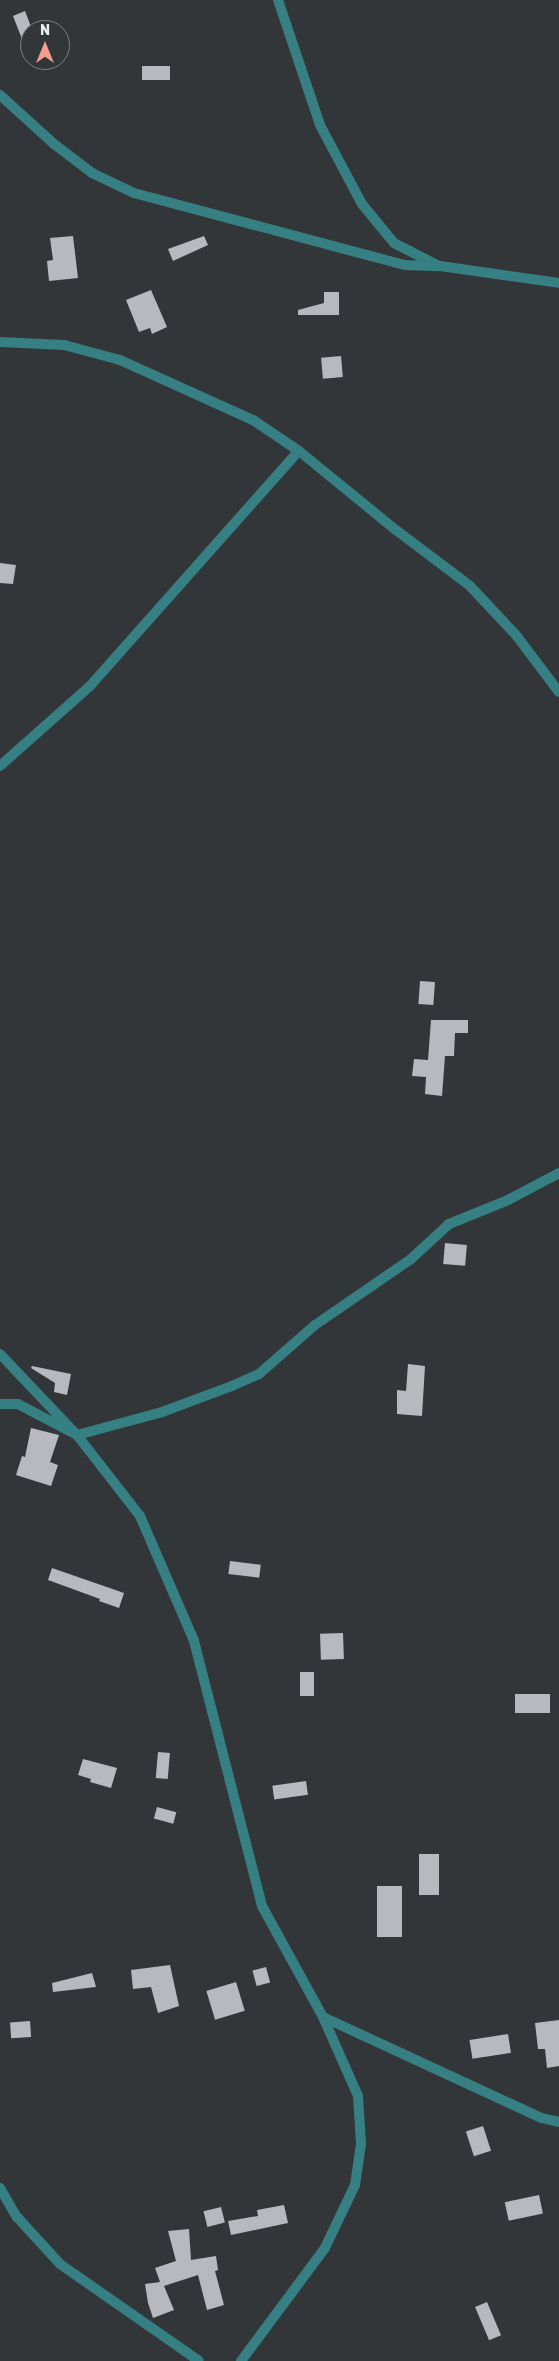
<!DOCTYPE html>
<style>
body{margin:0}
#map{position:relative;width:559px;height:2361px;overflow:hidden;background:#323638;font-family:Rubik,sans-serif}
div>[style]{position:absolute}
.building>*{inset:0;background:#b7b9be;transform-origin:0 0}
.minor>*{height:10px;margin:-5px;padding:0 5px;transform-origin:5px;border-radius:5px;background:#367f83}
span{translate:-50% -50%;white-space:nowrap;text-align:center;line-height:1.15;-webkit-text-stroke:5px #323638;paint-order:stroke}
.north{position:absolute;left:20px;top:20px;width:50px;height:50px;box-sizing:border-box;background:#323638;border:1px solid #7c8081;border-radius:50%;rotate:0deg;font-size:14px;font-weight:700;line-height:20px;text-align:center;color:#ebeeef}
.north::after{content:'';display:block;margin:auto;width:18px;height:22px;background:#f59c91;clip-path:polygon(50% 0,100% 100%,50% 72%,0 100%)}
</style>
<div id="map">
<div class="building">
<i style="clip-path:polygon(25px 11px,30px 24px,29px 57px,13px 16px)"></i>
<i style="left:170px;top:66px;width:14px;height:28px;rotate:90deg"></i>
<i style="clip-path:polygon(73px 236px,78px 278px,49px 281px,47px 261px,53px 260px,50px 238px)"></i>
<i style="clip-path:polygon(204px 236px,208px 245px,173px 261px,168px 249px)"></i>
<i style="clip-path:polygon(151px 290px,167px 327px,152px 334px,150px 328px,139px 332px,126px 300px)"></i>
<i style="clip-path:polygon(324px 292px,339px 292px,339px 315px,298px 315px,298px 310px,324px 303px)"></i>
<i style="left:341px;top:356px;width:21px;height:20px;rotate:85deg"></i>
<i style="clip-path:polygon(0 563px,16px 565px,13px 584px,0 583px)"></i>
<i style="left:420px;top:981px;width:15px;height:23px;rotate:4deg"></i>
<i style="clip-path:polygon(431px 1020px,468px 1020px,468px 1033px,455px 1033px,454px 1056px,445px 1056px,442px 1096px,425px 1094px,426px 1077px,412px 1076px,414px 1059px,428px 1060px)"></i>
<i style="left:445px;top:1243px;width:22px;height:21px;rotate:5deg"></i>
<i style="clip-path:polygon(408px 1364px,425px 1366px,422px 1416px,397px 1414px,397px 1390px,406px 1391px)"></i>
<i style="clip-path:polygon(32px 1366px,71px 1374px,67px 1395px,54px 1392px,55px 1383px,31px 1368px)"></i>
<i style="clip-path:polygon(31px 1428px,59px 1435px,50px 1462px,58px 1465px,51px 1486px,16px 1475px,22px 1456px,25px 1457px)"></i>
<i style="left:230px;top:1561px;width:31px;height:13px;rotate:7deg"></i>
<i style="clip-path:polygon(52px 1568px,124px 1593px,119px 1608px,99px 1601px,100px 1599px,48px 1580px)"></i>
<i style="left:343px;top:1633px;width:26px;height:23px;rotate:88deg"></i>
<i style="left:300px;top:1672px;width:14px;height:24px"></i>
<i style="left:515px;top:1694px;width:35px;height:19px"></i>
<i style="left:158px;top:1752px;width:12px;height:26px;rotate:5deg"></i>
<i style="clip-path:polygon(83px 1759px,117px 1768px,111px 1788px,90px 1782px,91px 1779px,78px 1775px)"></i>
<i style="left:306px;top:1781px;width:14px;height:34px;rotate:82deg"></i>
<i style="left:157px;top:1807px;width:20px;height:12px;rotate:15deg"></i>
<i style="left:419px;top:1854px;width:20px;height:41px"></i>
<i style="left:377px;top:1886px;width:25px;height:51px"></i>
<i style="clip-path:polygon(170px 1965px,179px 2006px,158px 2013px,151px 1987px,133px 1989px,131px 1970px)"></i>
<i style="left:266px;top:1967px;width:16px;height:14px;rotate:75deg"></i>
<i style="clip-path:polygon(92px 1973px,96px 1987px,53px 1992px,52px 1983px)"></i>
<i style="left:236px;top:1982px;width:30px;height:31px;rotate:73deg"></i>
<i style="clip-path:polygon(559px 2020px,559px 2066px,547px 2068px,545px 2049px,538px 2049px,535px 2023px)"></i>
<i style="left:30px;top:2021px;width:16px;height:20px;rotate:86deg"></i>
<i style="left:508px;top:2034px;width:19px;height:39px;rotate:81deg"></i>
<i style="left:483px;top:2126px;width:26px;height:18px;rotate:72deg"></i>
<i style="left:539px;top:2195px;width:19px;height:35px;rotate:78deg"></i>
<i style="clip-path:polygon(284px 2205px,288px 2223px,231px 2235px,228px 2221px,258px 2216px,257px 2210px)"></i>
<i style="left:221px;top:2207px;width:16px;height:18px;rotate:76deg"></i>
<i style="clip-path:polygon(189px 2229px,191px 2260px,216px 2256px,218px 2270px,215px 2271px,224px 2305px,207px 2310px,198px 2275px,164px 2286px,174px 2310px,153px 2318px,148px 2303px,145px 2284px,160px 2282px,155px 2268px,176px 2261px,168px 2231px)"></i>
<i style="left:487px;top:2302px;width:36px;height:13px;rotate:67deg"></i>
</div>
<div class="minor">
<i style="left:278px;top:0;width:132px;rotate:71.4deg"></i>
<i style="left:320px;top:125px;width:89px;rotate:62deg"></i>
<i style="left:362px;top:204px;width:50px;rotate:50.6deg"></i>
<i style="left:394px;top:243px;width:48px;rotate:27.1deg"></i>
<i style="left:0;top:95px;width:73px;rotate:42.2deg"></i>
<i style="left:54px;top:144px;width:48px;rotate:37.3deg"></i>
<i style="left:92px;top:173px;width:47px;rotate:25.5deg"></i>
<i style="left:134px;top:193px;width:280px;rotate:14.9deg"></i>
<i style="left:405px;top:265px;width:35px;rotate:2deg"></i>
<i style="left:440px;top:266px;width:120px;rotate:8.1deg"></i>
<i style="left:0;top:342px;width:64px;rotate:2.7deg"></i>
<i style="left:64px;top:345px;width:58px;rotate:15deg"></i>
<i style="left:120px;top:360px;width:146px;rotate:24.3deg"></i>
<i style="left:253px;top:420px;width:55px;rotate:34deg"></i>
<i style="left:299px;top:451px;width:125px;rotate:39.2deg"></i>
<i style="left:396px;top:530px;width:93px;rotate:37.1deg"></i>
<i style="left:470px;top:586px;width:67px;rotate:46.8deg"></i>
<i style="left:516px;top:635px;width:71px;rotate:53deg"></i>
<i style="left:0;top:766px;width:120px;rotate:-41.6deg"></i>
<i style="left:90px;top:686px;width:314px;rotate:-48.4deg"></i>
<i style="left:0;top:1354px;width:112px;rotate:46.5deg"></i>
<i style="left:77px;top:1435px;width:103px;rotate:52.1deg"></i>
<i style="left:140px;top:1516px;width:136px;rotate:66.6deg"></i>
<i style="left:194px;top:1641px;width:274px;rotate:75.6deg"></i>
<i style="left:262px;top:1906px;width:127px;rotate:61.2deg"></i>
<i style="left:323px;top:2017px;width:86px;rotate:66.1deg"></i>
<i style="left:358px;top:2096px;width:48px;rotate:86.4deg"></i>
<i style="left:361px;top:2144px;width:41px;rotate:98.3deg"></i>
<i style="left:355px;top:2185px;width:70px;rotate:115.5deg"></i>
<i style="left:325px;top:2248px;width:141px;rotate:126.6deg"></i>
<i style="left:0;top:1404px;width:18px"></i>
<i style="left:18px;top:1404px;width:67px;rotate:27.7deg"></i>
<i style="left:77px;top:1435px;width:88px;rotate:-15.1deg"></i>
<i style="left:162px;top:1412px;width:75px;rotate:-20.4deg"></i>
<i style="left:232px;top:1386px;width:30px;rotate:-24deg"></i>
<i style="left:259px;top:1374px;width:74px;rotate:-41.2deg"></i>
<i style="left:315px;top:1325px;width:116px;rotate:-34.5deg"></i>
<i style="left:411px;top:1259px;width:52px;rotate:-42.6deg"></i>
<i style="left:449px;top:1224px;width:64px;rotate:-22.1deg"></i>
<i style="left:508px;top:1200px;width:58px;rotate:-27.9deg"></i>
<i style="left:323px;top:2017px;width:241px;rotate:24.8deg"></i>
<i style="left:542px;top:2118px;width:17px;rotate:13deg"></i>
<i style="left:0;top:2188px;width:34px;rotate:60deg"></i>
<i style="left:17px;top:2217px;width:64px;rotate:47.5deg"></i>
<i style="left:60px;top:2264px;width:169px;rotate:34.9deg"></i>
</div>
<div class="north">N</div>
</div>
